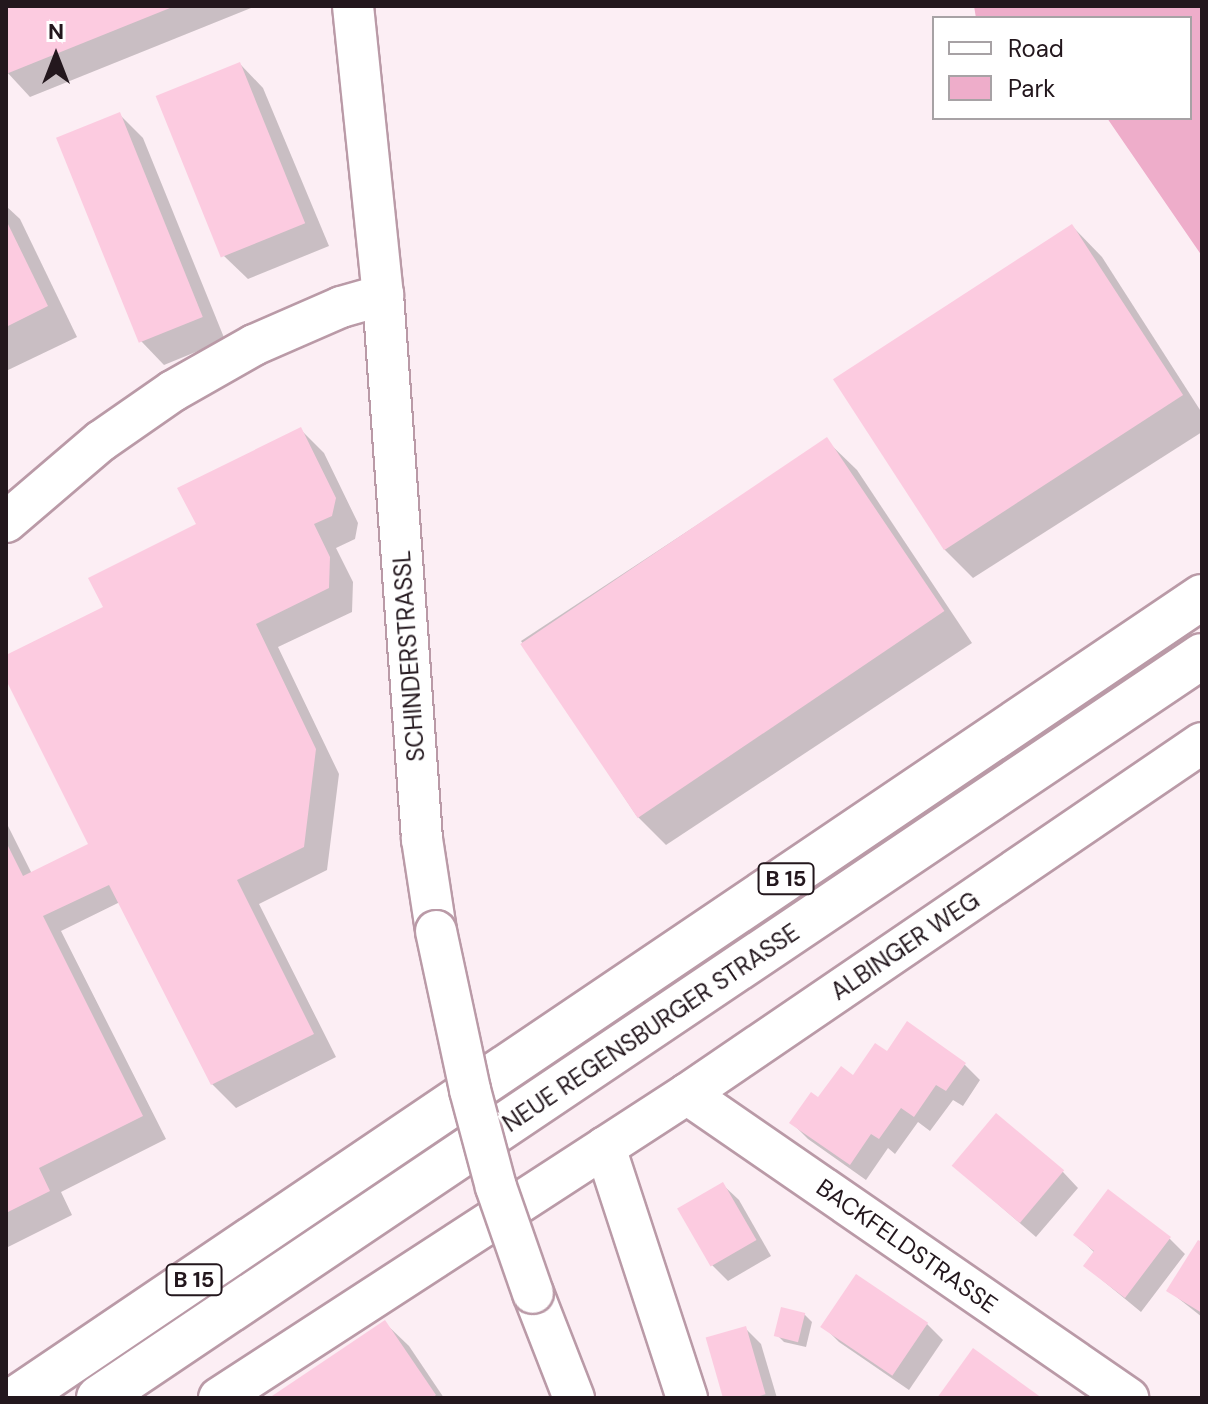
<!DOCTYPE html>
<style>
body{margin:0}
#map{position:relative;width:1208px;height:1404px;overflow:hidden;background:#fceef4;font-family:"DM Sans",sans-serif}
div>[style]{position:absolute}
.green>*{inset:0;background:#eeadca}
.shadow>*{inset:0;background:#0003}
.building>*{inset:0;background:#fccbe0;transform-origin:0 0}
.roads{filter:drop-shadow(2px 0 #ba9aa7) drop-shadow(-2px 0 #ba9aa7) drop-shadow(0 2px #ba9aa7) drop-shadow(0 -2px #ba9aa7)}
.minor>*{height:40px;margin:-20px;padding:0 20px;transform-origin:20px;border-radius:20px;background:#fff}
.highway>*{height:44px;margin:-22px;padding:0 22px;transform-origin:22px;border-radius:22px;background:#fff}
.bridges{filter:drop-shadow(2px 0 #ba9aa7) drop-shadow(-2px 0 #ba9aa7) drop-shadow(0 2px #ba9aa7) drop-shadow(0 -2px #ba9aa7)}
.minor-bridge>*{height:40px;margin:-20px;padding:0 20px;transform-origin:20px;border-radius:20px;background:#fff}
span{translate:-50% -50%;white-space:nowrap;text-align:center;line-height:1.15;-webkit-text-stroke:6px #fff;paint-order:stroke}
.shield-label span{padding:2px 6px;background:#fff;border:2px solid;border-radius:6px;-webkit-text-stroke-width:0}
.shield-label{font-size:22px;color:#23171d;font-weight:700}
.street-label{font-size:24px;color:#23171d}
.frame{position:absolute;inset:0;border:8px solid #23171d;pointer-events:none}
.legend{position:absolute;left:932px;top:16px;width:260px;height:104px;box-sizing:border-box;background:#fff;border:2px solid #a7a2a5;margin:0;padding:10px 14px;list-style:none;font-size:24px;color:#23171d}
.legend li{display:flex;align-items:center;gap:16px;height:40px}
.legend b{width:40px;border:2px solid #a7a2a5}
.north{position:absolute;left:16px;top:16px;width:80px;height:80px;-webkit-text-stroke:6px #fff;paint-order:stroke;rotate:0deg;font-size:22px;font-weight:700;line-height:32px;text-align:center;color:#23171d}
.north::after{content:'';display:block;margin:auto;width:28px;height:36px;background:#23171d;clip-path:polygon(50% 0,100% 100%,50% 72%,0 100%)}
</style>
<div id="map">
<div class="green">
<i style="clip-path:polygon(974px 6px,1202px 6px,1202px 256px,1107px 118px,1190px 118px,1190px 18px,976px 18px)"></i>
</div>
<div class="shadow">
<i style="clip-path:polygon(6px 6px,256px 6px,30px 97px,6px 71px)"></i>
<i style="clip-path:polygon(240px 64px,263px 88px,329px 246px,248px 279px,224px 256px)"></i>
<i style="clip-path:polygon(120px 115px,143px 138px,225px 340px,164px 365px,141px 341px)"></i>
<i style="clip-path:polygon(6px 206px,20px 219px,77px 337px,6px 371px)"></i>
<i style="clip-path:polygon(1072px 226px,1102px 257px,1202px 413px,1202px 432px,973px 578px,943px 548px)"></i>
<i style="clip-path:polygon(301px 430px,324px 453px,358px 523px,355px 539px,336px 548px,353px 582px,352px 612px,278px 647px,339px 774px,327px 870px,259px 904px,336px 1057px,236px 1108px,212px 1084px,120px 902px,61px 931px,166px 1139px,61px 1192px,72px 1215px,6px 1248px,6px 822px,32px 874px,95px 853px,6px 675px,6px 657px,105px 608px)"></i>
<i style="clip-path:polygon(826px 440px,857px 470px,972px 643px,666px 845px,636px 815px,521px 641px)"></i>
<i style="clip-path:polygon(887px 1054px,965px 1065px,980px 1080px,963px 1106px,953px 1100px,930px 1131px,918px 1122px,895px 1154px,888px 1148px,866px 1180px,808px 1139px,792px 1123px,819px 1100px)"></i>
<i style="clip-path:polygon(1063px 1172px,1078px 1188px,1036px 1237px,970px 1180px)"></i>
<i style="clip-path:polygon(723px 1185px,739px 1200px,771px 1256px,728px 1281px,712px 1265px)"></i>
<i style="clip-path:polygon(1076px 1235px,1170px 1239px,1185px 1254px,1141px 1312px,1085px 1266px,1095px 1253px)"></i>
<i style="clip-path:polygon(1202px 1244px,1202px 1317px,1169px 1291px)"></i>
<i style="clip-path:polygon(804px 1314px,812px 1322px,806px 1347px,784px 1342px,777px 1335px)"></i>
<i style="clip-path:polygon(385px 1323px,409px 1346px,444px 1398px,273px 1398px)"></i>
<i style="clip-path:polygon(927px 1324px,943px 1340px,909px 1390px,839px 1342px,823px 1326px)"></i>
<i style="clip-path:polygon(745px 1328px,761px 1344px,777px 1398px,726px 1398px,709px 1339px)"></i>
</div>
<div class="building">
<i style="clip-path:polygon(6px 6px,175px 6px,6px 74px)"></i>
<i style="left:240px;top:62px;width:174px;height:91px;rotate:68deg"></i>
<i style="left:120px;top:112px;width:221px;height:69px;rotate:68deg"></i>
<i style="clip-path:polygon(6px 220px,48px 306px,6px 327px)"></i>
<i style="left:1072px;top:224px;width:204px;height:285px;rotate:57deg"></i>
<i style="clip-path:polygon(301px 427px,336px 498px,332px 516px,314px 524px,330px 557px,329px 588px,256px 624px,316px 749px,304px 847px,237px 880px,314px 1034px,211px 1085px,109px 885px,43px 916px,143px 1116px,39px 1168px,50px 1191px,6px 1213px,6px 842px,23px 876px,88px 844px,6px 680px,6px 655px,103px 607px,88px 578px,196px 524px,177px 488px)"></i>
<i style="left:827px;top:437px;width:210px;height:370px;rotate:56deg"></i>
<i style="clip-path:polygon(907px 1021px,966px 1063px,946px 1091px,936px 1085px,914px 1117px,901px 1108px,879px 1139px,871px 1134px,850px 1165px,789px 1123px,811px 1092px,818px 1097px,841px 1066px,853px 1075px,875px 1043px,887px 1051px)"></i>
<i style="left:996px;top:1113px;width:89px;height:69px;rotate:40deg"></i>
<i style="left:723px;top:1182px;width:67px;height:53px;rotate:60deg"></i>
<i style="clip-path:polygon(1108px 1189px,1171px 1237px,1125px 1298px,1083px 1266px,1094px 1251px,1073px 1235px)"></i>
<i style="clip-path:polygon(1198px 1240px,1202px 1242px,1202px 1313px,1166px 1291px)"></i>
<i style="left:856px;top:1274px;width:87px;height:64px;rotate:34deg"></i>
<i style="left:781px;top:1307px;width:25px;height:30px;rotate:14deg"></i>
<i style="clip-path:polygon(385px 1320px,436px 1395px,432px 1398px,269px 1398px)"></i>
<i style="left:746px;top:1326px;width:71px;height:42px;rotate:74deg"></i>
<i style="clip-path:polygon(973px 1348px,1042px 1398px,937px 1398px)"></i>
</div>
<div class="roads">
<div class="minor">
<i style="left:353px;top:6px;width:291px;rotate:84.1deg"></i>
<i style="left:383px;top:295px;width:545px;rotate:85.9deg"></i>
<i style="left:422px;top:839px;width:93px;rotate:81.3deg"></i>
<i style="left:6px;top:522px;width:125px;rotate:-40.5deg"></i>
<i style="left:101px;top:441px;width:88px;rotate:-34.8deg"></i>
<i style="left:173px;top:391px;width:93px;rotate:-29.6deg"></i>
<i style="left:254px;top:345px;width:95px;rotate:-23.6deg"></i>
<i style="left:341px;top:307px;width:44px;rotate:-15.9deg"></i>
<i style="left:687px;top:1094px;width:536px;rotate:34.58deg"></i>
<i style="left:605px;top:1147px;width:264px;rotate:71.9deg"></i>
<i style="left:533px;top:1293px;width:113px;rotate:68.7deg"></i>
<i style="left:219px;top:1398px;width:558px;rotate:-33.01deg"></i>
<i style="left:687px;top:1094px;width:623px;rotate:-34.28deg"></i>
</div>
<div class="highway">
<i style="left:17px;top:1398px;width:1430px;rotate:-34.06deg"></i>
<i style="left:99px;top:1398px;width:1329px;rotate:-33.93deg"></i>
</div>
</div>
<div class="bridges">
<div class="minor-bridge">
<i style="left:436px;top:931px;width:163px;rotate:77.9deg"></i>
<i style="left:470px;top:1090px;width:100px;rotate:75deg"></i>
<i style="left:496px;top:1187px;width:112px;rotate:70.8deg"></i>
</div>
</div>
<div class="shield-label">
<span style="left:786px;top:879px">B 15</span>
<span style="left:194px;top:1280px">B 15</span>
</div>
<div class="street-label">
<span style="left:409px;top:656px;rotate:-94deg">SCHINDERSTRASSL</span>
<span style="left:905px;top:946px;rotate:-34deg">ALBINGER WEG</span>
<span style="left:651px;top:1028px;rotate:-34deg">NEUE REGENSBURGER STRASSE</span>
<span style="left:907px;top:1246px;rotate:35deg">BACKFELDSTRASSE</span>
</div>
<div class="frame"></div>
<ul class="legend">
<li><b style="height:10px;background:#fff"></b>Road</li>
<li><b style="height:22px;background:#eeadca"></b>Park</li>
</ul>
<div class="north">N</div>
</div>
